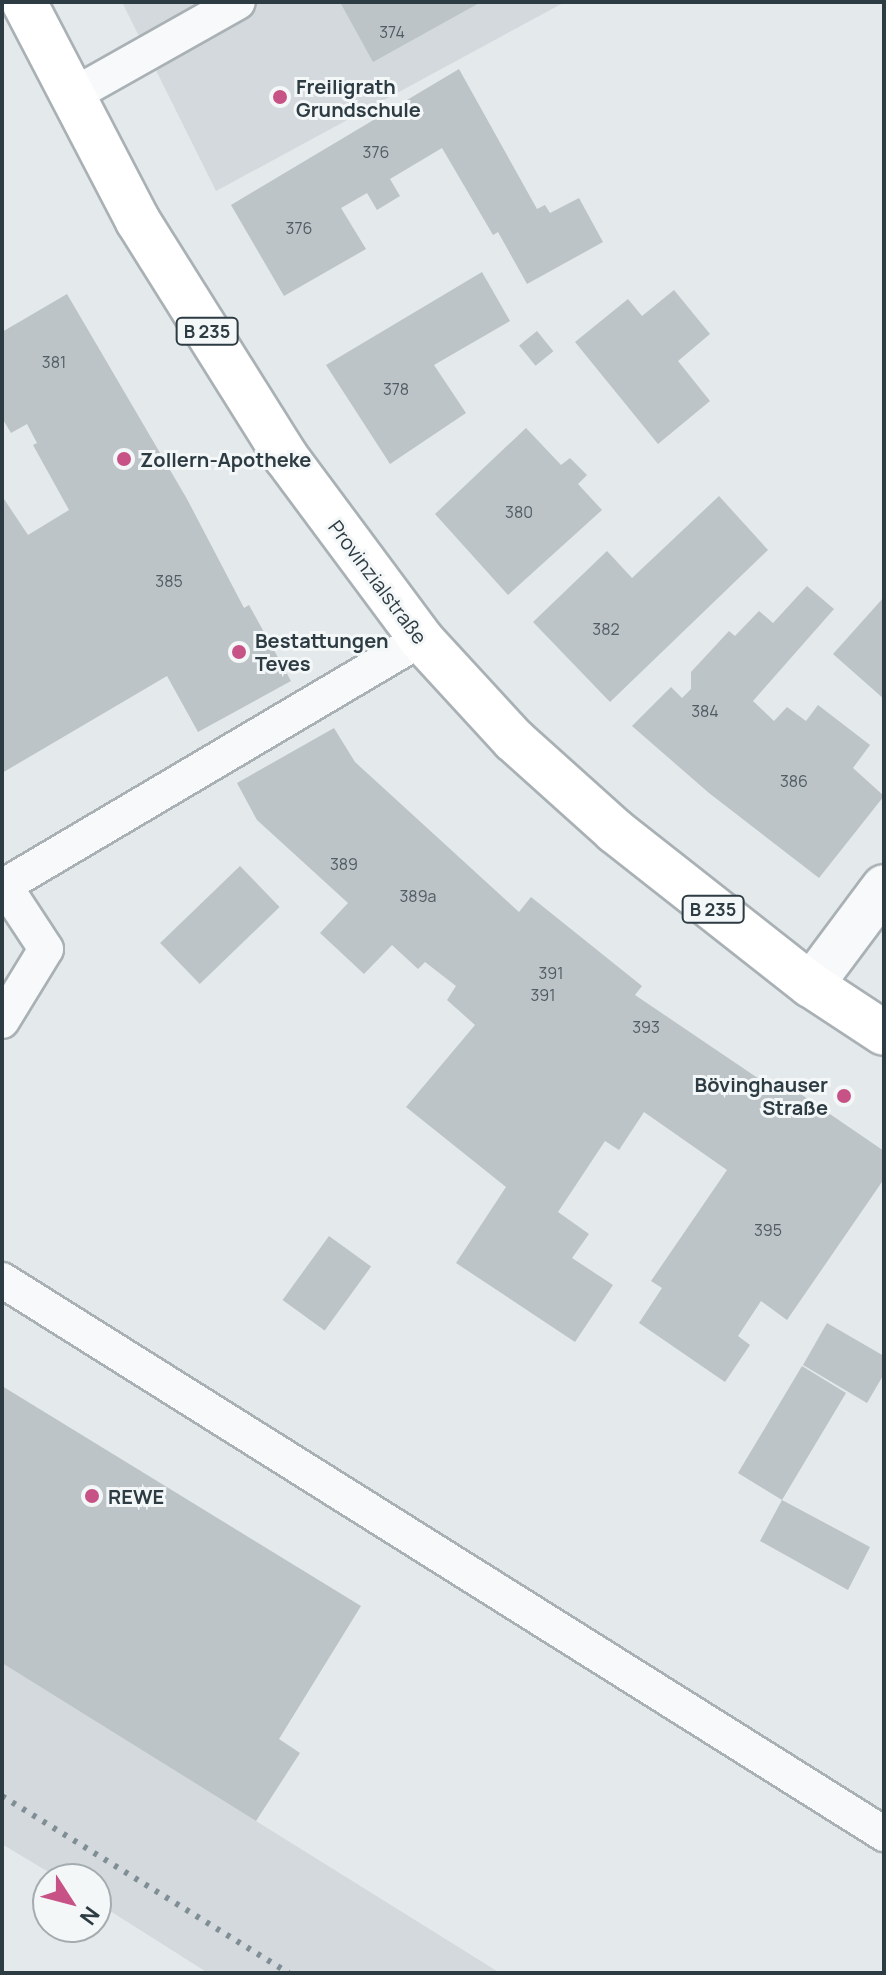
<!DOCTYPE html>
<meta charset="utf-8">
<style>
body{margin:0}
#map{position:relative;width:886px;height:1975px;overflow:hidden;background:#e4e9eb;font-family:Manrope,sans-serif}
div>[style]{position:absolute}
.built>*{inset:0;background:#d3d9dd}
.building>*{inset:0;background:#bcc4c8;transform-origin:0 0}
.roads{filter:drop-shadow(2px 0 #a9b1b5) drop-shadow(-2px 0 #a9b1b5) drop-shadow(0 2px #a9b1b5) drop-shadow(0 -2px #a9b1b5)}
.lane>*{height:34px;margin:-17px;padding:0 17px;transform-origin:17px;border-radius:17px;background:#f7f9fa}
.street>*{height:44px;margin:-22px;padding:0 22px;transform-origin:22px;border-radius:22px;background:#f7f9fa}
.primary>*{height:44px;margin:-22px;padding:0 22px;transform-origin:22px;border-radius:22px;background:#fff}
.rail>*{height:6px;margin-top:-3px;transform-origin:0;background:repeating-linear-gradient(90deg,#7f8d94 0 4px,transparent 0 12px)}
.dots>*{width:22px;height:22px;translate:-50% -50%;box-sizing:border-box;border:4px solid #f4f7f8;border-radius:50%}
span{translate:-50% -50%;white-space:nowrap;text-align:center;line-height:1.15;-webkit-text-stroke:6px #f4f7f8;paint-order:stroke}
.number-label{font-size:16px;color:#515d64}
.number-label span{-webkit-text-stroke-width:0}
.shield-label span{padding:2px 6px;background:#f4f7f8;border:2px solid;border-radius:6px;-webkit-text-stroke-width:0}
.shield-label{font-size:18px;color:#2d3b43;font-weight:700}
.poi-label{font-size:20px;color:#2d3b43;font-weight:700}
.left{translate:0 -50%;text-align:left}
.right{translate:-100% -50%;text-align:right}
.street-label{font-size:20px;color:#2d3b43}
.frame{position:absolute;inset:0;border:4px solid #2d3b43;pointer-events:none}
.north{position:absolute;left:32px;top:1863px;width:80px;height:80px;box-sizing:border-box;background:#f4f7f8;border:2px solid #a4acb0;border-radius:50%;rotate:126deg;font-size:22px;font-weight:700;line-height:32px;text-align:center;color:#2d3b43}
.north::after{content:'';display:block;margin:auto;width:28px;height:36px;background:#c75386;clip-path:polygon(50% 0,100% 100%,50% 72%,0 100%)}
</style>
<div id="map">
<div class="built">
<i style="clip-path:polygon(122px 2px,565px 2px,216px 191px)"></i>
<i style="clip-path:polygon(2px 1663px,256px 1821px,500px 1973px,208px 1973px,96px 1902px,96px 1879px,60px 1879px,2px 1844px)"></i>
</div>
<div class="building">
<i style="clip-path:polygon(340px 2px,481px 2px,373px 62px)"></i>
<i style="clip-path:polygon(459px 69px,537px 209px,545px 205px,550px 213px,579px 198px,603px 242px,527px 284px,498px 232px,493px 235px,442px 148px,390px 179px,400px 196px,377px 210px,367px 193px,341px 208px,366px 249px,284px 296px,231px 205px)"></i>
<i style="clip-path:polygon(482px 272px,510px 321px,434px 365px,466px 413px,390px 464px,326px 365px)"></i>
<i style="clip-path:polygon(674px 290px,710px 334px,678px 361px,710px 401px,658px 444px,575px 342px,628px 299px,642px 316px)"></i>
<i style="clip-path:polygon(67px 294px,187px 499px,244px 608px,249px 605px,291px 681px,198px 732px,167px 676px,2px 773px,2px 496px,28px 535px,69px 510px,33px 445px,37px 443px,27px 424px,11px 433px,2px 418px,2px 332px)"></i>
<i style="left:537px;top:331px;width:26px;height:23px;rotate:51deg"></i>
<i style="clip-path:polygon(526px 428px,561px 465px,570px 458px,587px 475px,578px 484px,602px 510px,508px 595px,435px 514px)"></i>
<i style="clip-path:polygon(719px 496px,768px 550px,610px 702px,533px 622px,607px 551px,632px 578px)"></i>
<i style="clip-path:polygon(807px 586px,834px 609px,753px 701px,774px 721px,787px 707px,806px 721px,818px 705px,870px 745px,853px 768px,884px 796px,819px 878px,709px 793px,632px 726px,671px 687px,682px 698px,691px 689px,691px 672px,729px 631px,735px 636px,759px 611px,773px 623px)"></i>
<i style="clip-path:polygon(884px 597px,884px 699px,833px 654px)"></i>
<i style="clip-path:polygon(334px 728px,355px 762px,519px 912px,531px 897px,642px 986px,635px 995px,780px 1093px,786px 1084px,884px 1151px,884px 1179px,787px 1320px,761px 1301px,738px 1336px,750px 1345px,725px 1382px,639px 1323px,662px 1288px,651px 1281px,727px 1170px,644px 1112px,619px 1150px,605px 1141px,558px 1212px,589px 1234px,572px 1258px,613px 1285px,575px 1342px,456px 1263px,506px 1187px,406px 1107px,475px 1025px,447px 1000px,456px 986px,425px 962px,418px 969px,392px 945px,364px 974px,320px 933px,348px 903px,257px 820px,237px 783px)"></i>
<i style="left:240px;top:866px;width:57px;height:111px;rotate:46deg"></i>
<i style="left:329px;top:1236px;width:52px;height:79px;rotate:36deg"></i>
<i style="clip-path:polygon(827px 1323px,884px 1356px,884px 1374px,867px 1403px,803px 1365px)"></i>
<i style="clip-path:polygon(802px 1366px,846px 1393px,782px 1500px,870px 1547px,848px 1590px,760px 1541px,782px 1500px,738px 1473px)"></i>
<i style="clip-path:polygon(2px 1386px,361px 1606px,279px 1739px,300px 1753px,256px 1821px,2px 1663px)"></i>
</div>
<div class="roads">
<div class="lane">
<i style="left:73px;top:95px;width:189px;rotate:-29.4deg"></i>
<i style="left:2px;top:887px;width:487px;rotate:-30.6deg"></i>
<i style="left:2px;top:1021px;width:84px;rotate:-58.6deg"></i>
<i style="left:46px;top:949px;width:77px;rotate:-123.3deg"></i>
<i style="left:2px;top:1280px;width:1042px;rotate:32.13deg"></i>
</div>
<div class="street">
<i style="left:811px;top:985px;width:122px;rotate:-53.3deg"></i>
</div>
<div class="primary">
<i style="left:24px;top:2px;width:247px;rotate:62.5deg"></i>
<i style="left:138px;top:221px;width:279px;rotate:57.9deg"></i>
<i style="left:286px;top:457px;width:227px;rotate:53.4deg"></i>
<i style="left:421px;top:639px;width:137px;rotate:47.4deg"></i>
<i style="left:514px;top:740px;width:136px;rotate:42deg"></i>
<i style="left:615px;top:831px;width:249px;rotate:38.2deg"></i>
<i style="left:811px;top:985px;width:87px;rotate:33.3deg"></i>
</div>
</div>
<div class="rail">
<i style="left:2px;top:1796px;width:337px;rotate:31.7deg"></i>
</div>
<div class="dots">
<i style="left:280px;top:97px;background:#c75386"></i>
<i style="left:124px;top:459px;background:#c75386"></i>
<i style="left:239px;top:652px;background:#c75386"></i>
<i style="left:844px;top:1096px;background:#c75386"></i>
<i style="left:92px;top:1496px;background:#c75386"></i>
</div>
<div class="number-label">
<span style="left:392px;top:32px">374</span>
<span style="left:376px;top:152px">376</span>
<span style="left:299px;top:228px">376</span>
<span style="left:54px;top:362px">381</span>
<span style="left:396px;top:389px">378</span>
<span style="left:519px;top:512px">380</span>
<span style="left:169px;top:581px">385</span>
<span style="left:606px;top:629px">382</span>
<span style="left:705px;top:711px">384</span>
<span style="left:794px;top:781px">386</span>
<span style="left:344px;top:864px">389</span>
<span style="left:418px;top:896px">389a</span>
<span style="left:551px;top:973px">391</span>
<span style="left:543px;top:995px">391</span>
<span style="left:646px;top:1027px">393</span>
<span style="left:768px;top:1230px">395</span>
</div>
<div class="shield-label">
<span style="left:207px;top:331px">B 235</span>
<span style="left:713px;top:909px">B 235</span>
</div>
<div class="poi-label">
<span class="left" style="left:296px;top:98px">Freiligrath<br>Grundschule</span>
<span class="left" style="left:140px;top:459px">Zollern-Apotheke</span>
<span class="left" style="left:255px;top:652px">Bestattungen<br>Teves</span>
<span class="right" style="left:828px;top:1096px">Bövinghauser<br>Straße</span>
<span class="left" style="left:108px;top:1496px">REWE</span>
</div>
<div class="street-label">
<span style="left:378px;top:582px;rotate:53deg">Provinzialstraße</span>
</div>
<div class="frame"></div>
<div class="north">N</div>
</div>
